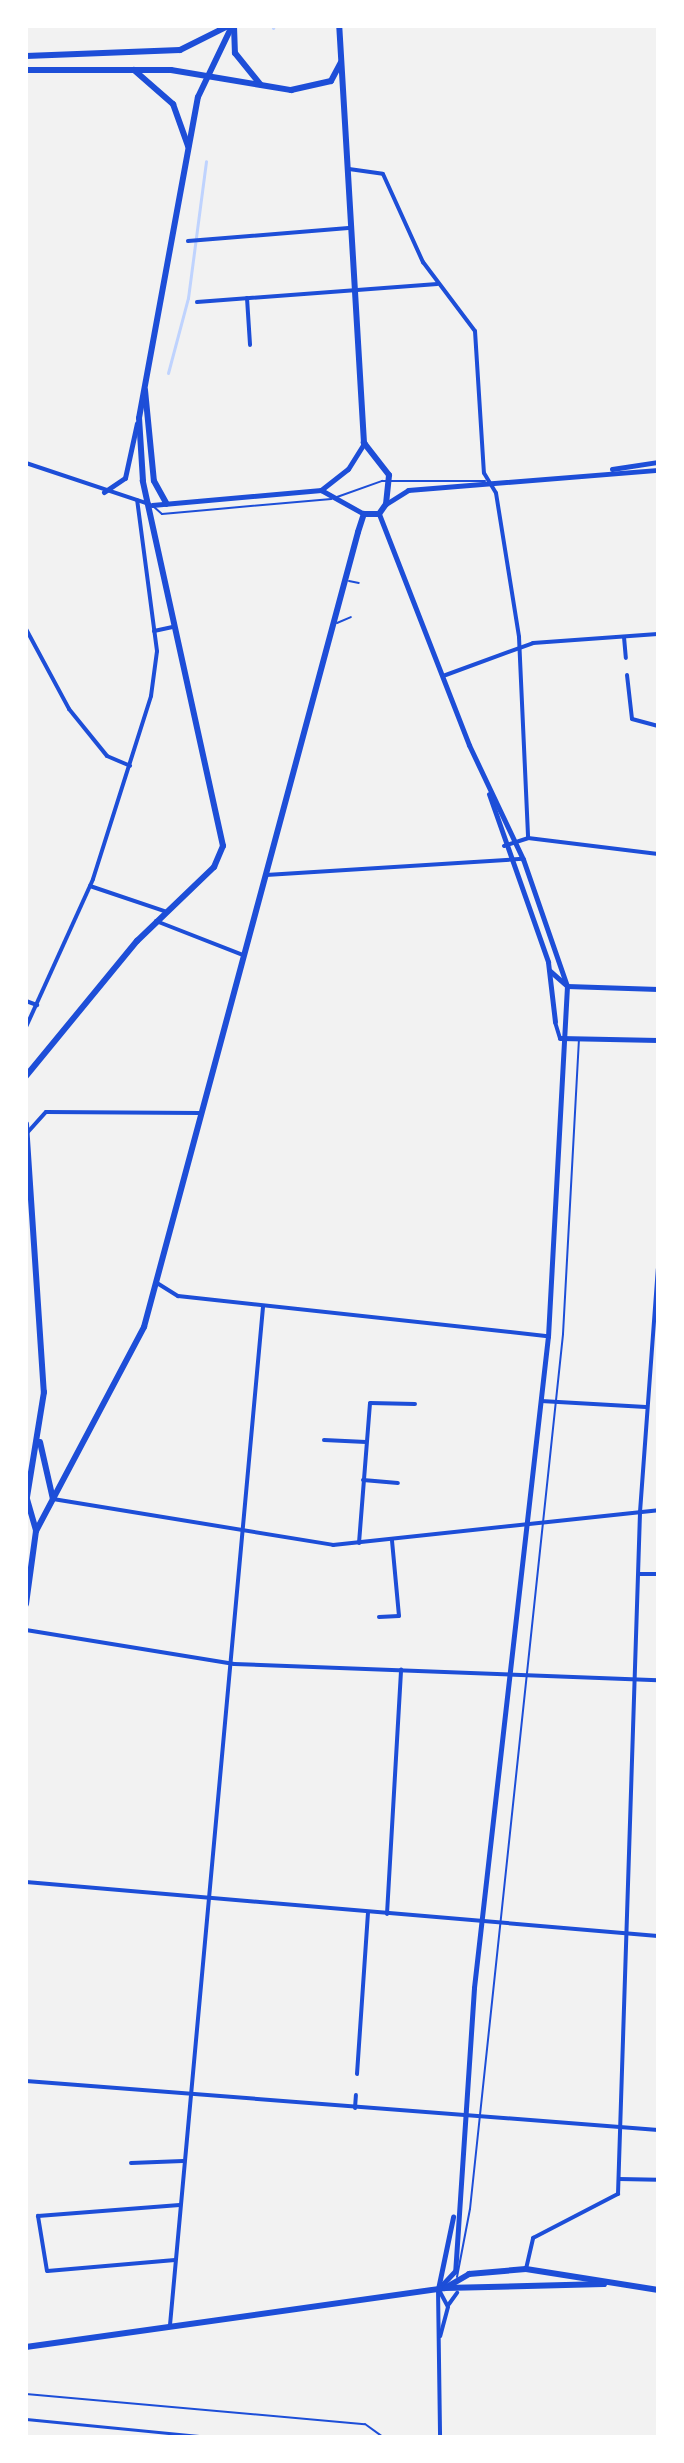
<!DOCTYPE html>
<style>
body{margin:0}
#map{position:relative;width:684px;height:2463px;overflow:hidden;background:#f2f2f2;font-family:Karla,sans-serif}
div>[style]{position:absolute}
.stream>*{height:3px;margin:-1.5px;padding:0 1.5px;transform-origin:1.5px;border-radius:1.5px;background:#bfd3fe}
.service>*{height:2px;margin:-1px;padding:0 1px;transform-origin:1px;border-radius:1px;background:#1d4ed8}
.pedestrian>*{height:3px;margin:-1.5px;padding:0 1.5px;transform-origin:1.5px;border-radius:1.5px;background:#1d4ed8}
.minor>*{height:4px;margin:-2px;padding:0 2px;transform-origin:2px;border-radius:2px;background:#1d4ed8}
.tertiary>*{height:5px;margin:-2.5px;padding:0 2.5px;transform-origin:2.5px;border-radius:2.5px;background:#1d4ed8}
.secondary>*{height:6px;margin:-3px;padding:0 3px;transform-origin:3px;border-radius:3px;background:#1d4ed8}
span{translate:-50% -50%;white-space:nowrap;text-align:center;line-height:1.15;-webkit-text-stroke:6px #fff;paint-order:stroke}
.frame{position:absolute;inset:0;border:28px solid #fff;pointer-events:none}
</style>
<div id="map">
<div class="stream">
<i style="left:273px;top:28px;width:2px;rotate:-63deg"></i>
<i style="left:168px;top:373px;width:78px;rotate:-75.1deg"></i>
<i style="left:188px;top:298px;width:138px;rotate:-82.5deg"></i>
</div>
<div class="service">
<i style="left:337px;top:497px;width:48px;rotate:-19.6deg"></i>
<i style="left:382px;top:481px;width:103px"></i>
<i style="left:153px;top:506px;width:12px;rotate:42deg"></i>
<i style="left:162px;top:514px;width:170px;rotate:-5.1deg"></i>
<i style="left:349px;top:581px;width:10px;rotate:11deg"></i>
<i style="left:337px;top:623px;width:15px;rotate:-23deg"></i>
<i style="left:457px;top:2277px;width:69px;rotate:-79.2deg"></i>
<i style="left:470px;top:2209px;width:880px;rotate:-83.93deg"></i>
<i style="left:563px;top:1334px;width:295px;rotate:-86.9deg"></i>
<i style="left:26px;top:2394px;width:340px;rotate:5.1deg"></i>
<i style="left:365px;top:2424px;width:22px;rotate:36deg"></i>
</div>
<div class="pedestrian">
<i style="left:26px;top:177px;width:132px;rotate:90deg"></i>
<i style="left:26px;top:2419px;width:184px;rotate:5.6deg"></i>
</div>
<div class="minor">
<i style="left:349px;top:169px;width:34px;rotate:8deg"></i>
<i style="left:383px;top:174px;width:97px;rotate:65.6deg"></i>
<i style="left:423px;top:262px;width:86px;rotate:53deg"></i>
<i style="left:475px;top:331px;width:142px;rotate:86.4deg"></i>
<i style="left:484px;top:473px;width:23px;rotate:59deg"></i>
<i style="left:496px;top:493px;width:146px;rotate:80.9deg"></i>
<i style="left:519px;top:637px;width:201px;rotate:87.4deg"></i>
<i style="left:188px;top:241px;width:164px;rotate:-4.6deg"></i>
<i style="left:247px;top:298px;width:47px;rotate:86.3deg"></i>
<i style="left:197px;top:302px;width:241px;rotate:-4.3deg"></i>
<i style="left:26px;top:463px;width:130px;rotate:18.4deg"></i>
<i style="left:26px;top:629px;width:91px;rotate:61.7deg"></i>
<i style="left:69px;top:709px;width:60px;rotate:51deg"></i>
<i style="left:107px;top:756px;width:25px;rotate:23deg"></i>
<i style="left:154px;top:631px;width:19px;rotate:-12deg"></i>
<i style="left:624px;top:637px;width:21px;rotate:85deg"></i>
<i style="left:627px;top:675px;width:44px;rotate:83.5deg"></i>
<i style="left:632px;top:719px;width:27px;rotate:15deg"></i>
<i style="left:443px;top:676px;width:96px;rotate:-20.1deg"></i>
<i style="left:533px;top:643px;width:125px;rotate:-4.1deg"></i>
<i style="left:504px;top:846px;width:25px;rotate:-18deg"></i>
<i style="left:528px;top:838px;width:131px;rotate:7deg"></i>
<i style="left:266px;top:875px;width:257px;rotate:-3.6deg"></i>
<i style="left:90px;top:886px;width:81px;rotate:18.7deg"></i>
<i style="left:156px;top:921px;width:93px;rotate:21.3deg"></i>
<i style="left:26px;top:1001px;width:12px;rotate:20deg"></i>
<i style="left:555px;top:1022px;width:17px;rotate:73deg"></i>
<i style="left:26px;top:1027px;width:162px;rotate:-65.6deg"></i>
<i style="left:93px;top:879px;width:192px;rotate:-72.4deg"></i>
<i style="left:151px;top:696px;width:45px;rotate:-82.4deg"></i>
<i style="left:157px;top:651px;width:152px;rotate:-97.5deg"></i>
<i style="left:27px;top:1133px;width:28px;rotate:-48deg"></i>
<i style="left:46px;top:1112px;width:154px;rotate:0.4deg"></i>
<i style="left:157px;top:1283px;width:25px;rotate:32deg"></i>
<i style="left:178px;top:1296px;width:372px;rotate:6.2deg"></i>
<i style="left:541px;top:1401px;width:105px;rotate:3.3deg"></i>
<i style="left:324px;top:1440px;width:42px;rotate:2.7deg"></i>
<i style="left:363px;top:1480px;width:35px;rotate:5deg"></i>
<i style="left:53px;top:1499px;width:284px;rotate:9.3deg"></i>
<i style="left:333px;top:1545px;width:327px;rotate:-6.1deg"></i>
<i style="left:359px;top:1543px;width:140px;rotate:-85.5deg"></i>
<i style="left:370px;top:1403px;width:45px;rotate:1.3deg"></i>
<i style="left:640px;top:1574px;width:18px"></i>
<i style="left:379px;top:1617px;width:20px;rotate:-3deg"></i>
<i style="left:399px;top:1616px;width:76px;rotate:-95.3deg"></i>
<i style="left:26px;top:1630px;width:211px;rotate:9.3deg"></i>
<i style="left:234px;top:1664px;width:424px;rotate:2.2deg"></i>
<i style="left:26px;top:1882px;width:634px;rotate:4.88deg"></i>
<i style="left:387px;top:1914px;width:245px;rotate:-86.7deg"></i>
<i style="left:357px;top:2074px;width:161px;rotate:-86.1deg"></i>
<i style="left:26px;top:2081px;width:634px;rotate:4.43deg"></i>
<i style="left:355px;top:2108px;width:13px;rotate:-86deg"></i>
<i style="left:131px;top:2163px;width:52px;rotate:-2.2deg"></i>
<i style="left:619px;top:2179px;width:39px;rotate:1deg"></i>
<i style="left:175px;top:2260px;width:128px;rotate:175.1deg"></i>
<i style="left:47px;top:2271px;width:56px;rotate:-99.3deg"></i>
<i style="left:38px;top:2216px;width:142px;rotate:-4.4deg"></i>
<i style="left:526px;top:2269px;width:32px;rotate:-77deg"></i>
<i style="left:533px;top:2238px;width:96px;rotate:-27.4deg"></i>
<i style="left:618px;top:2194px;width:682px;rotate:-88.15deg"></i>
<i style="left:640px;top:1512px;width:244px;rotate:-85.8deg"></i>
<i style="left:438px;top:2289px;width:148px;rotate:89.2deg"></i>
<i style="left:439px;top:2290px;width:19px;rotate:62deg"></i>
<i style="left:448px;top:2307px;width:30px;rotate:105deg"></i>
<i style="left:449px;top:2304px;width:14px;rotate:-54deg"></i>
<i style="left:170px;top:2325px;width:1022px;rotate:-84.78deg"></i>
</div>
<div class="tertiary">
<i style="left:612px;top:469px;width:47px;rotate:-8.7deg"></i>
<i style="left:321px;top:490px;width:49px;rotate:29.2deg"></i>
<i style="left:104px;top:492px;width:25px;rotate:-34deg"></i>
<i style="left:125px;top:478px;width:56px;rotate:-77.7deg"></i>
<i style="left:386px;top:504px;width:26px;rotate:-32deg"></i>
<i style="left:408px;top:490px;width:251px;rotate:-4.6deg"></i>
<i style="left:152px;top:505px;width:170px;rotate:-5.1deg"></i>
<i style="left:321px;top:490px;width:34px;rotate:-38deg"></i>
<i style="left:348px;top:469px;width:31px;rotate:-58deg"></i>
<i style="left:379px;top:514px;width:248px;rotate:68.7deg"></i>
<i style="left:469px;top:745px;width:126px;rotate:64.7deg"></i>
<i style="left:523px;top:859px;width:134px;rotate:70.9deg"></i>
<i style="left:567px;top:986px;width:351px;rotate:93.1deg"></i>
<i style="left:548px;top:1336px;width:656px;rotate:96.48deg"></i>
<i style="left:474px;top:1988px;width:284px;rotate:93.8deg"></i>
<i style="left:455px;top:2271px;width:23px;rotate:133deg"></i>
<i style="left:489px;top:794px;width:178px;rotate:70.6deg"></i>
<i style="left:548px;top:962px;width:60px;rotate:83.3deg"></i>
<i style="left:550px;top:971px;width:21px;rotate:41deg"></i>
<i style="left:567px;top:986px;width:91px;rotate:1.9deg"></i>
<i style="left:560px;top:1038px;width:98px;rotate:1.2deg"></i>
<i style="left:658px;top:1155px;width:47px;rotate:90deg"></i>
<i style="left:658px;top:1211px;width:13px;rotate:90deg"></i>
<i style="left:438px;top:2289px;width:74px;rotate:-78.2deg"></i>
</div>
<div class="secondary">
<i style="left:234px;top:26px;width:27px;rotate:88deg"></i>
<i style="left:235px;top:53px;width:40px;rotate:51deg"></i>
<i style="left:26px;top:56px;width:154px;rotate:-2.2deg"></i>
<i style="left:180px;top:50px;width:54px;rotate:-26.6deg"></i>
<i style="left:26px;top:70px;width:145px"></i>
<i style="left:171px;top:70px;width:122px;rotate:9.5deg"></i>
<i style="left:291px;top:90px;width:41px;rotate:-12.7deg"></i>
<i style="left:331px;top:81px;width:21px;rotate:-62deg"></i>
<i style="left:134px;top:70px;width:52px;rotate:41.1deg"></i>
<i style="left:173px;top:104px;width:45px;rotate:70.3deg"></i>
<i style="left:145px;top:390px;width:91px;rotate:84.4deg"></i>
<i style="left:154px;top:481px;width:26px;rotate:61deg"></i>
<i style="left:26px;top:1076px;width:175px;rotate:-50.6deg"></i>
<i style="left:137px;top:941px;width:107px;rotate:-43.9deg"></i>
<i style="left:214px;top:867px;width:23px;rotate:-67deg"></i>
<i style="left:223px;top:846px;width:374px;rotate:-102.4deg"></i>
<i style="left:143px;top:481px;width:63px;rotate:-93.6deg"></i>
<i style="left:139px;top:418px;width:326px;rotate:-79.6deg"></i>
<i style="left:198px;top:97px;width:79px;rotate:-64.4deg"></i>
<i style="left:26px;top:1124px;width:269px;rotate:86.2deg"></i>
<i style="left:44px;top:1392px;width:112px;rotate:99.2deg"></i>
<i style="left:40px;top:1442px;width:58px;rotate:77.2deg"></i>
<i style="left:27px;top:1499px;width:33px;rotate:74deg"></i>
<i style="left:26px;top:1604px;width:74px;rotate:-82.2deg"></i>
<i style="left:36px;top:1531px;width:231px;rotate:-62.1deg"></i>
<i style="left:144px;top:1327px;width:823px;rotate:-74.93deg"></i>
<i style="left:358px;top:532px;width:19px;rotate:-72deg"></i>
<i style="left:364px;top:514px;width:15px"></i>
<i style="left:379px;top:514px;width:12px;rotate:-55deg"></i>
<i style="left:386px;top:504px;width:29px;rotate:-84deg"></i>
<i style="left:389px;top:475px;width:41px;rotate:-128deg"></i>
<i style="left:364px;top:443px;width:418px;rotate:-93.4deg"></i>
<i style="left:445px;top:2288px;width:28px;rotate:-30deg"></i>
<i style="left:469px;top:2274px;width:57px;rotate:-5deg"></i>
<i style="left:526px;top:2269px;width:134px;rotate:9deg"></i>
<i style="left:26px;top:2347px;width:423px;rotate:-8deg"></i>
<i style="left:445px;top:2288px;width:159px;rotate:-1.4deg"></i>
</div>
<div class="frame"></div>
</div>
